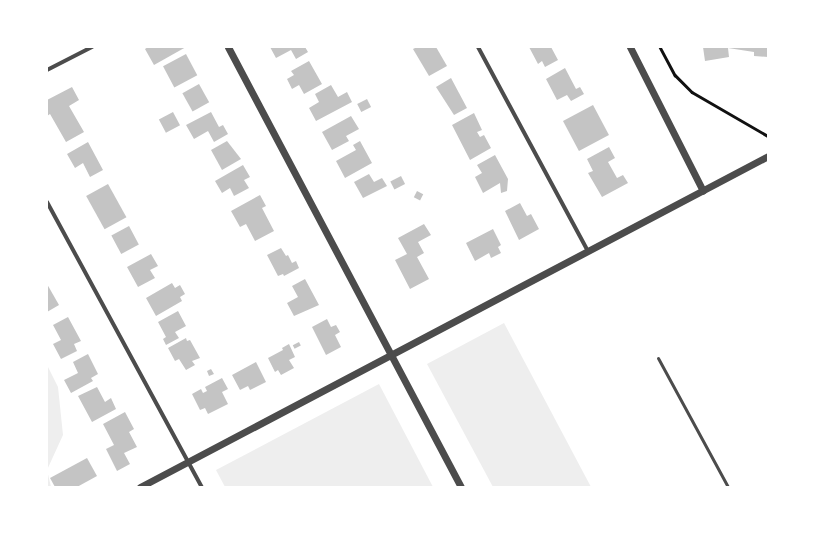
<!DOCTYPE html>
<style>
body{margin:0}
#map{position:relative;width:815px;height:534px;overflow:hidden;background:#fff;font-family:Lato,sans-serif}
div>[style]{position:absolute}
.green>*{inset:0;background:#eee}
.building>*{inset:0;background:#c4c4c4;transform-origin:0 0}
.path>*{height:2.5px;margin:-1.25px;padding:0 1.25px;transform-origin:1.25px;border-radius:1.25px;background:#111}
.service>*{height:3px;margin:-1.5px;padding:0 1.5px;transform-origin:1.5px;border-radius:1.5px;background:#4c4c4c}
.minor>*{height:4px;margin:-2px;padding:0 2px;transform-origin:2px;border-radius:2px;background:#4c4c4c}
.tertiary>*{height:7px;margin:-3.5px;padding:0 3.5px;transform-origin:3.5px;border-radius:3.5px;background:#4c4c4c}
span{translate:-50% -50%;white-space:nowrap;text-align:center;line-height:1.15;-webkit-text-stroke:3px #fff;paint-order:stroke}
.frame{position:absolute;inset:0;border:48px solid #fff;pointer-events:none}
</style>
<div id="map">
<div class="green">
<i style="clip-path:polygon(504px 323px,591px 487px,493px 487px,427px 364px)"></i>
<i style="clip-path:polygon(47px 365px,58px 387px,63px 435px,47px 470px,51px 487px,47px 487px)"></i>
<i style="clip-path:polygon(379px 384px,433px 487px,225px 487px,216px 470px)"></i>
</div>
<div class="building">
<i style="clip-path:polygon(148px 47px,186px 47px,154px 65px,145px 49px)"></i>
<i style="clip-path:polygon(270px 47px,305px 47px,308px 52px,296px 59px,291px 50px,276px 58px)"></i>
<i style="clip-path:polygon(417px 47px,436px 47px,447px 66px,429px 76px,413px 49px)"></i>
<i style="clip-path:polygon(529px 47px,551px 47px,558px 60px,545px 67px,542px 61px,538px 64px)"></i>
<i style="clip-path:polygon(703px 47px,768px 47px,768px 57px,754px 56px,754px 52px,728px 48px,729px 57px,705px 61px)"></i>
<i style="left:186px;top:54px;width:24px;height:26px;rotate:62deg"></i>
<i style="clip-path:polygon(309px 61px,322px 84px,304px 94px,299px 85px,292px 89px,287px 79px,294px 75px,291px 71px)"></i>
<i style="clip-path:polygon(565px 68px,576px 89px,580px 87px,584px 94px,571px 101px,567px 95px,557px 100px,546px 79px)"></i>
<i style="clip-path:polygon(451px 78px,467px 108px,454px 115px,436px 87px)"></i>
<i style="left:199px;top:84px;width:21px;height:19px;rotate:61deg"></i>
<i style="clip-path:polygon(331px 85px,338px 97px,347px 92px,352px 102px,316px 121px,309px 108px,319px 102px,315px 94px)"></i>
<i style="clip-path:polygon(72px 87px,79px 100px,69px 106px,84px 132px,66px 142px,50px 114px,47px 116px,47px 100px)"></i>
<i style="left:367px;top:99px;width:9px;height:11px;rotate:63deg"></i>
<i style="left:593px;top:105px;width:34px;height:34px;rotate:62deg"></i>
<i style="left:173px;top:112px;width:15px;height:16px;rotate:62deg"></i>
<i style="clip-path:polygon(211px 112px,219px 127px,223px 125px,228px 134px,214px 142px,208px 131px,194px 139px,186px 125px)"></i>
<i style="clip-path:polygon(474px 113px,482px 130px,477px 132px,480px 137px,484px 135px,491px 148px,470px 160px,452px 125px)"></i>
<i style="clip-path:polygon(351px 116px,359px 129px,346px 136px,349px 141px,332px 150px,322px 132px)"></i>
<i style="clip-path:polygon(227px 141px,241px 159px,222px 170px,211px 150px)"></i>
<i style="clip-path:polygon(360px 141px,372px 163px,345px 178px,336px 161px,356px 150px,353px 145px)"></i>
<i style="clip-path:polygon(88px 142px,103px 170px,90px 177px,83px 163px,75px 168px,67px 154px)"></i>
<i style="clip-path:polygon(609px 147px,615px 158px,608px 162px,617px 178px,623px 175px,628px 183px,602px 197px,588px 173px,593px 171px,587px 159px)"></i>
<i style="clip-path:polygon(495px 155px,508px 179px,507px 191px,501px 193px,500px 183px,483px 193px,475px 177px,482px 173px,477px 165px)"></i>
<i style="clip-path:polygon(243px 165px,250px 177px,244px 180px,249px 188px,234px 196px,230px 188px,222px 193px,215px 181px)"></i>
<i style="clip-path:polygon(369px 174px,374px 182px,382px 178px,387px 186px,363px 198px,354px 182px)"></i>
<i style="left:401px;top:176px;width:9px;height:12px;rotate:63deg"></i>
<i style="left:108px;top:184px;width:38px;height:25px;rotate:61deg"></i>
<i style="left:417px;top:191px;width:7px;height:7px;rotate:27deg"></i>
<i style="clip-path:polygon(260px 195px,266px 206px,262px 208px,274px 231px,255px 241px,246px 224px,240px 227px,231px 211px)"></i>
<i style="clip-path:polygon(520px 203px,527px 216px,531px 214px,539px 229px,519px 240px,505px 211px)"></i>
<i style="clip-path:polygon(424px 224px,431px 235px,418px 242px,424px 253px,417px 257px,429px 279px,410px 289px,395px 260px,407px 254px,398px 238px)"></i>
<i style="left:129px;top:226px;width:21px;height:20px;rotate:62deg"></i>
<i style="clip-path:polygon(493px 229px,501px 245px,498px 247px,501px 253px,491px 258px,489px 253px,475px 261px,466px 243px)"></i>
<i style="clip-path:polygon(281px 248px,286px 256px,288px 255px,292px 263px,296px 261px,299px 268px,284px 276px,283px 274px,278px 276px,267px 255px)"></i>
<i style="clip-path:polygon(151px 254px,158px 266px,150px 270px,155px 278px,138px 287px,127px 267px)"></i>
<i style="clip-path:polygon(305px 279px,319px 305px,294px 316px,287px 303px,298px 297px,292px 286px)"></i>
<i style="clip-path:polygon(172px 283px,175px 288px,180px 285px,185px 294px,180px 297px,182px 301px,156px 316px,146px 298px)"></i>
<i style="clip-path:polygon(47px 284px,59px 305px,47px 312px)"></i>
<i style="clip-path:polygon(178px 311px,186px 326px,175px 332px,179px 338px,166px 345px,163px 339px,166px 337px,158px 322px)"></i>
<i style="clip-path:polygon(68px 317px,81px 341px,74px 344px,77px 351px,61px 359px,53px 344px,61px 340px,53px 325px)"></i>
<i style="clip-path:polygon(327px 319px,331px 327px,336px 325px,340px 332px,335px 335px,341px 347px,326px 355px,312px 327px)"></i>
<i style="clip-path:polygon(186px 338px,187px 341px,190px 340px,200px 358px,192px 361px,195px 365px,186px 370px,179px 359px,175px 361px,168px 348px)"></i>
<i style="left:299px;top:342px;width:4px;height:7px;rotate:63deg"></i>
<i style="clip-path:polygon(289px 344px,295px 357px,289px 360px,294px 368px,281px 375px,278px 370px,275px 372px,268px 358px,283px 350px,282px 348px)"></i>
<i style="clip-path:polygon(88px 354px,98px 374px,91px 378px,93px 381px,71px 393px,64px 380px,78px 373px,73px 362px)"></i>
<i style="clip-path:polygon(256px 362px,266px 382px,250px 390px,248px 386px,240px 390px,232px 375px)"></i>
<i style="clip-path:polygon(211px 369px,214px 374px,209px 376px,207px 371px)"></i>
<i style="clip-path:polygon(222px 378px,228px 389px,222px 392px,228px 404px,208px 414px,205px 408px,200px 410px,192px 394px,201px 389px,203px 393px,207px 391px,205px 387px)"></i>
<i style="clip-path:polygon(97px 387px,105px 402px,111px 398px,116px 409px,92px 422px,78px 396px)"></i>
<i style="clip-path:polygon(125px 412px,134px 429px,129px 432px,137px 447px,124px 453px,130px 464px,117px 471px,106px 449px,114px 445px,103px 424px)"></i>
<i style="clip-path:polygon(87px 458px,97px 476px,77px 487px,55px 487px,50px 478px)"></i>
</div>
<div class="path">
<i style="left:660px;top:47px;width:32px;rotate:62deg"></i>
<i style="left:675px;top:75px;width:24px;rotate:45deg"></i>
<i style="left:692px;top:92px;width:88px;rotate:30.1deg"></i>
</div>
<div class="service">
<i style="left:658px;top:358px;width:147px;rotate:61.5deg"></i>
</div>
<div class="minor">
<i style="left:478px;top:47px;width:232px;rotate:61.7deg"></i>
<i style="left:47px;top:70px;width:51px;rotate:-27.1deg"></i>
<i style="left:47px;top:202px;width:324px;rotate:61.5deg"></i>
</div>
<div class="tertiary">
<i style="left:228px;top:47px;width:498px;rotate:62.1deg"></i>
<i style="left:630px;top:47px;width:161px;rotate:63.1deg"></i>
<i style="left:140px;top:487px;width:710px;rotate:-27.79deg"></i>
</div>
<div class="frame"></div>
</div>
